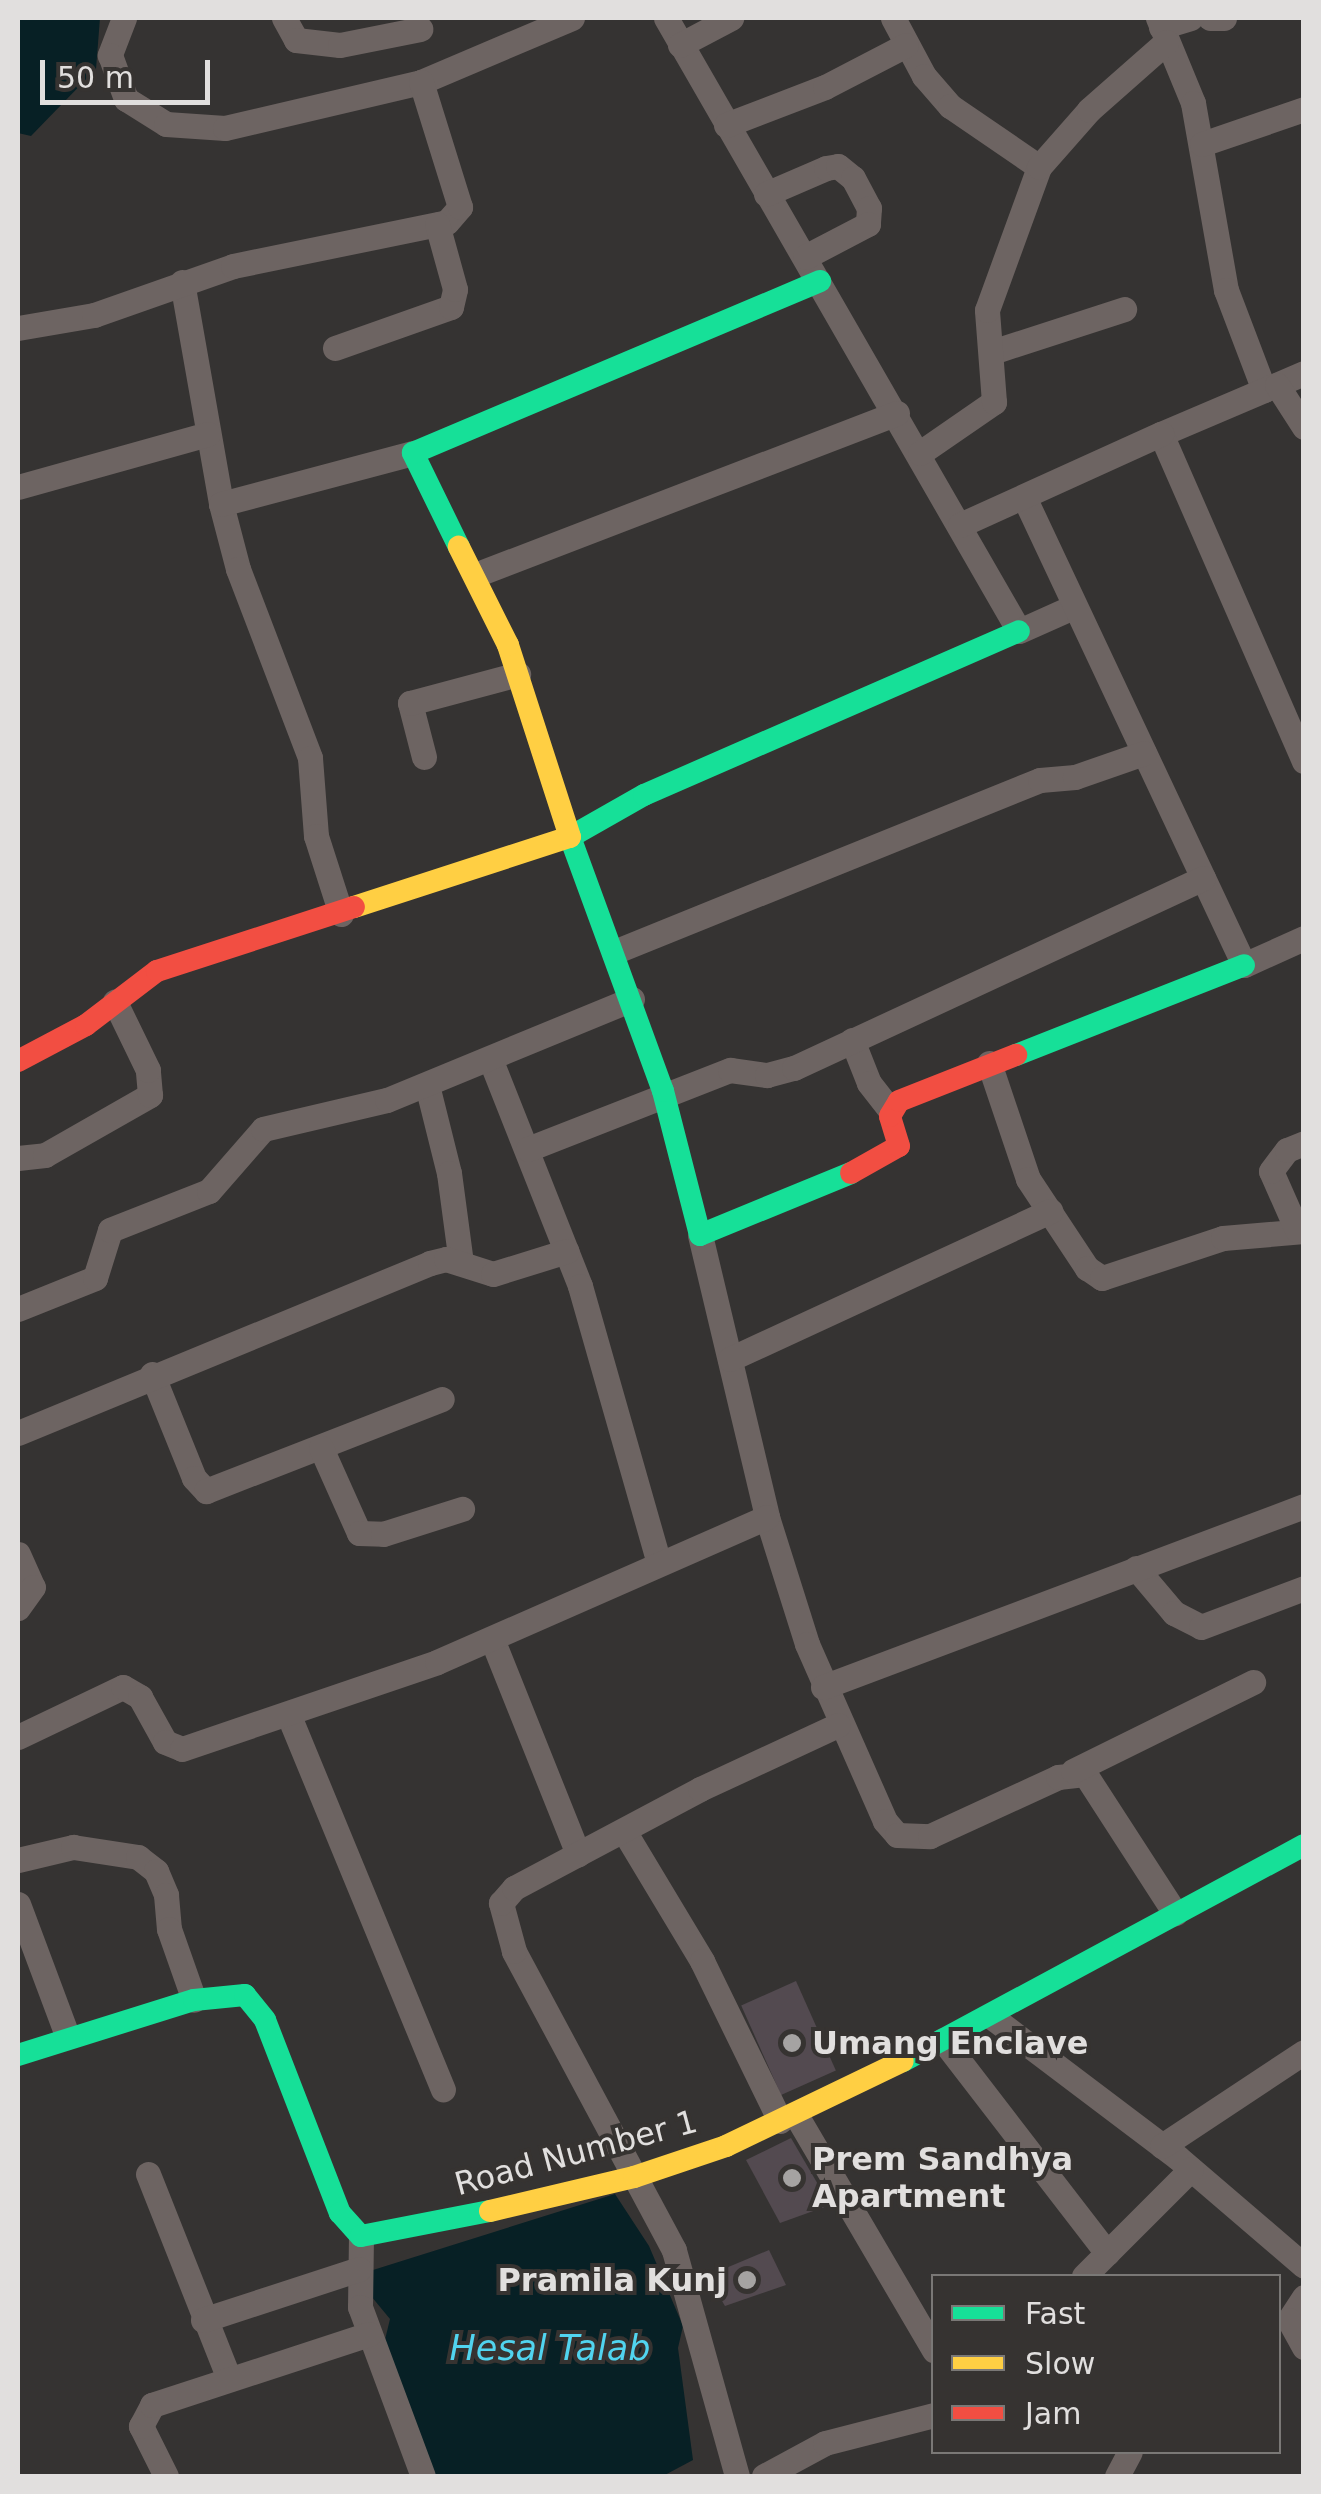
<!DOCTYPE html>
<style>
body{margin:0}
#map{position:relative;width:1321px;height:2494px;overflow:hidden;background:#353332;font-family:"DejaVu Sans",sans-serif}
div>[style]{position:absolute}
.water>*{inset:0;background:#072025}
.building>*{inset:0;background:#534a50;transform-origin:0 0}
.street>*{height:25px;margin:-12.5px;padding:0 12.5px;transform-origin:12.5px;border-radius:12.5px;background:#6d6462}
.fast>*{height:22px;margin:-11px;padding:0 11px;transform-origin:11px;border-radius:11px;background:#16e098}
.slow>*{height:22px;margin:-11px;padding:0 11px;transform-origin:11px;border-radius:11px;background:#ffcf43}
.jam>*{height:22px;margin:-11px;padding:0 11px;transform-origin:11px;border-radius:11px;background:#f24e42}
.dots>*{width:28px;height:28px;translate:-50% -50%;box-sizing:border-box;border:5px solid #363331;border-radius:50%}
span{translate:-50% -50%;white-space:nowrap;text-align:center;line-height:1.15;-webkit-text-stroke:8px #363331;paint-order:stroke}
.poi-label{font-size:32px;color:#e1dfde;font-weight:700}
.left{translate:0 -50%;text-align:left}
.right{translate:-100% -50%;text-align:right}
.street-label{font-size:32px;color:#e1dfde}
.water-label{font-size:35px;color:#51d4ef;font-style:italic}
.frame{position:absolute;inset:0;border:20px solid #e1dfde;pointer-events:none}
.legend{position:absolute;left:931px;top:2274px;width:350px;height:180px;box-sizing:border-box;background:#363331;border:2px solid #7a7876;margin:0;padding:12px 18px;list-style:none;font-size:30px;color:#e1dfde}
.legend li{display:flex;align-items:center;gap:20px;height:50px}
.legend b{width:50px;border:2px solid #7a7876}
.scale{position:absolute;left:40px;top:60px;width:170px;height:45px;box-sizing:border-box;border:5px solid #e1dfde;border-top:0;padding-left:12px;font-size:30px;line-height:35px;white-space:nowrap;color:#e1dfde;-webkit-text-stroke:8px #363331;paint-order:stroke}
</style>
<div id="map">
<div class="water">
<i style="clip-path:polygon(18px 18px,100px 18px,96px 69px,31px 136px,18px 133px)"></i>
<i style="clip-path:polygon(615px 2194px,649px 2246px,683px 2326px,678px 2348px,693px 2460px,663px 2476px,428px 2476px,383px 2348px,390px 2319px,371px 2296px,373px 2270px)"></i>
</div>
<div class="building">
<i style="left:796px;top:1981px;width:98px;height:60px;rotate:66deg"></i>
<i style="clip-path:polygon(791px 2138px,830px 2205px,780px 2223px,746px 2160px)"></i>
<i style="clip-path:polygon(769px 2250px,786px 2285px,725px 2306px,707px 2276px)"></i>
</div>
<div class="street">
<i style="left:124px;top:18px;width:40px;rotate:111deg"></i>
<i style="left:110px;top:55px;width:47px;rotate:70deg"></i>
<i style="left:126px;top:99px;width:47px;rotate:32deg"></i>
<i style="left:166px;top:124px;width:59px;rotate:3.9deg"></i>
<i style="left:225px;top:128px;width:201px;rotate:-13.2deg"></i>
<i style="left:421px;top:82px;width:164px;rotate:-23deg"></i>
<i style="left:284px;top:18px;width:25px;rotate:61deg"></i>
<i style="left:296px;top:40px;width:44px;rotate:6.5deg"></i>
<i style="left:340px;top:45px;width:82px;rotate:-11.3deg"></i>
<i style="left:666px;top:18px;width:707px;rotate:60.06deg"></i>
<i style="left:1019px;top:631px;width:59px;rotate:-24deg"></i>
<i style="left:893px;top:18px;width:66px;rotate:61.9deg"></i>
<i style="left:924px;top:76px;width:40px;rotate:49deg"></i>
<i style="left:950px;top:106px;width:108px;rotate:34.4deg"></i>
<i style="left:1158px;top:18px;width:92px;rotate:67.6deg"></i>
<i style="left:1193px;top:103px;width:190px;rotate:80deg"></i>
<i style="left:1226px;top:290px;width:107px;rotate:69.2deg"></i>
<i style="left:1210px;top:18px;width:14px"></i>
<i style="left:1161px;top:27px;width:31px;rotate:-17deg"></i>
<i style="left:680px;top:45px;width:58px;rotate:-27.9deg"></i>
<i style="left:726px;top:125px;width:106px;rotate:-21deg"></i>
<i style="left:825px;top:87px;width:91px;rotate:-27.4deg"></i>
<i style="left:1202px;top:144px;width:108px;rotate:-18.9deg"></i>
<i style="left:766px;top:194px;width:65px;rotate:-23.4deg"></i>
<i style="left:826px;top:168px;width:12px;rotate:-9deg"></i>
<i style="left:838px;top:166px;width:19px;rotate:39deg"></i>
<i style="left:853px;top:178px;width:34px;rotate:62deg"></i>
<i style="left:869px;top:208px;width:16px;rotate:94deg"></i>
<i style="left:868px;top:224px;width:71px;rotate:152.4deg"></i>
<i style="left:182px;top:282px;width:225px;rotate:80deg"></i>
<i style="left:221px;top:504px;width:67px;rotate:75.3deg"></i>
<i style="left:238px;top:569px;width:202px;rotate:69.1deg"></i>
<i style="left:310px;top:758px;width:78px;rotate:85.6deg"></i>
<i style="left:316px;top:836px;width:82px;rotate:72.2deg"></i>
<i style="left:18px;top:328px;width:77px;rotate:-9.7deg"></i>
<i style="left:94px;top:315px;width:147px;rotate:-19.4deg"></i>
<i style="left:233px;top:266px;width:218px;rotate:-11.6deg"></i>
<i style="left:447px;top:222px;width:20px;rotate:-49deg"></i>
<i style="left:460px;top:207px;width:131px;rotate:-107.3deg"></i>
<i style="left:335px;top:348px;width:123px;rotate:-19.5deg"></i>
<i style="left:451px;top:307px;width:18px;rotate:-77deg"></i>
<i style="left:455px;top:289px;width:67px;rotate:-105.5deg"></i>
<i style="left:992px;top:352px;width:139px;rotate:-18deg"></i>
<i style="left:1304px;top:373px;width:155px;rotate:156.9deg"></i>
<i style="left:1161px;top:434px;width:357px;rotate:66.4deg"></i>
<i style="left:1277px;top:385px;width:50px;rotate:57.3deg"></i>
<i style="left:920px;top:453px;width:90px;rotate:-34.6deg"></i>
<i style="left:994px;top:402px;width:92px;rotate:-94.4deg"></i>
<i style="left:987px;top:310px;width:152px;rotate:-70deg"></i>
<i style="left:1039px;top:167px;width:76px;rotate:-48.7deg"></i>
<i style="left:1089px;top:110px;width:103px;rotate:-41.4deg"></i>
<i style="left:18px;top:487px;width:197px;rotate:-15.6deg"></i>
<i style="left:1024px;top:497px;width:517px;rotate:64.82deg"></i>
<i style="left:1244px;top:965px;width:66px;rotate:-24.2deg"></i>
<i style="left:221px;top:504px;width:199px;rotate:-14.9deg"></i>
<i style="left:960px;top:525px;width:221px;rotate:-24.4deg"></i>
<i style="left:475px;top:575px;width:452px;rotate:-21deg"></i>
<i style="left:424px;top:757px;width:56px;rotate:-104.5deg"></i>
<i style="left:410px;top:703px;width:112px;rotate:-15deg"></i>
<i style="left:614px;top:952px;width:459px;rotate:-22deg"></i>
<i style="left:1040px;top:780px;width:35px;rotate:-5deg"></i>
<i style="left:1075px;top:777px;width:73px;rotate:-19.2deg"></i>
<i style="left:852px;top:1040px;width:46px;rotate:68.4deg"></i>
<i style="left:869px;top:1083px;width:34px;rotate:52deg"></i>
<i style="left:491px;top:1061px;width:242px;rotate:68.4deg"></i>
<i style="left:580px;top:1286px;width:288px;rotate:74.1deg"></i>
<i style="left:989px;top:1063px;width:122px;rotate:71.4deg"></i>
<i style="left:1028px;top:1179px;width:107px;rotate:56.5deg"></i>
<i style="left:1087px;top:1268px;width:18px;rotate:34deg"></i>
<i style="left:1102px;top:1278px;width:127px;rotate:-18.3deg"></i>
<i style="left:1223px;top:1238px;width:81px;rotate:-4.9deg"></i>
<i style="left:427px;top:1085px;width:91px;rotate:76deg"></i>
<i style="left:449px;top:1173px;width:91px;rotate:82.4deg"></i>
<i style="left:528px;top:1149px;width:217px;rotate:-21.4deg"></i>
<i style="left:730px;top:1070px;width:37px;rotate:8deg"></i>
<i style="left:767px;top:1075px;width:28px;rotate:-15deg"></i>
<i style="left:794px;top:1068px;width:451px;rotate:-24.9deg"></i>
<i style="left:18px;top:1158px;width:27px;rotate:-6deg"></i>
<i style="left:45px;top:1155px;width:121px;rotate:-29.7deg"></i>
<i style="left:150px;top:1095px;width:25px;rotate:-95deg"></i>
<i style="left:148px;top:1070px;width:76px;rotate:-115.9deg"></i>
<i style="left:1297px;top:1230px;width:64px;rotate:-113.8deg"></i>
<i style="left:1271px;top:1171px;width:26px;rotate:-53deg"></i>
<i style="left:1287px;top:1150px;width:18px;rotate:-22deg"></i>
<i style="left:700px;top:1235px;width:290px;rotate:76.6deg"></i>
<i style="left:767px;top:1517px;width:133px;rotate:72.5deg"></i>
<i style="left:807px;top:1644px;width:193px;rotate:66.2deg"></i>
<i style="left:885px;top:1821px;width:18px;rotate:49deg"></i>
<i style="left:897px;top:1835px;width:33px;rotate:2deg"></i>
<i style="left:930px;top:1836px;width:141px;rotate:-24.7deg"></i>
<i style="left:1058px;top:1777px;width:27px;rotate:-6deg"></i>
<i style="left:1085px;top:1774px;width:166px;rotate:57.1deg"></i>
<i style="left:18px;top:1309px;width:83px;rotate:-21.9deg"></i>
<i style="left:95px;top:1278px;width:50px;rotate:-72.6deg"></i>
<i style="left:110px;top:1230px;width:106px;rotate:-21.5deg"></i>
<i style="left:209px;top:1191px;width:82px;rotate:-48.9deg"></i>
<i style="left:263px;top:1129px;width:127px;rotate:-13.2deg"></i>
<i style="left:387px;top:1100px;width:265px;rotate:-22.4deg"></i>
<i style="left:730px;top:1359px;width:353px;rotate:-24.8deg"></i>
<i style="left:152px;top:1374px;width:112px;rotate:68deg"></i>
<i style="left:194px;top:1478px;width:18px;rotate:47deg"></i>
<i style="left:206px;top:1491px;width:253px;rotate:-21.3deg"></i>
<i style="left:18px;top:1433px;width:446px;rotate:-22.4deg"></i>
<i style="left:430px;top:1263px;width:16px;rotate:-14deg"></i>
<i style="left:446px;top:1259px;width:49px;rotate:17.7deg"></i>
<i style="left:493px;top:1274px;width:77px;rotate:-17.3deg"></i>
<i style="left:321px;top:1448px;width:93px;rotate:65.9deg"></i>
<i style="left:359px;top:1533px;width:24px;rotate:2deg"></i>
<i style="left:383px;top:1534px;width:83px;rotate:-17.6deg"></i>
<i style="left:18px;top:1554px;width:36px;rotate:66deg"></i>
<i style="left:33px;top:1587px;width:26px;rotate:126deg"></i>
<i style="left:1136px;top:1568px;width:59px;rotate:49.8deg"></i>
<i style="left:1174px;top:1613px;width:30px;rotate:27deg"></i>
<i style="left:1201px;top:1627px;width:110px;rotate:-20.7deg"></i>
<i style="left:492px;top:1639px;width:232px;rotate:68.2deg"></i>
<i style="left:823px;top:1687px;width:514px;rotate:-20.62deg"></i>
<i style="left:289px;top:1716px;width:404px;rotate:67.6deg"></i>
<i style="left:18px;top:1737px;width:116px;rotate:-25.5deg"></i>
<i style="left:123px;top:1687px;width:20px;rotate:30deg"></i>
<i style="left:140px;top:1697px;width:51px;rotate:60.9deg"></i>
<i style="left:165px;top:1742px;width:18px;rotate:22deg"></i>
<i style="left:182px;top:1749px;width:269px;rotate:-18.8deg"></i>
<i style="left:437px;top:1662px;width:360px;rotate:-23.7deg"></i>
<i style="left:1073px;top:1771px;width:201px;rotate:-26.3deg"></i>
<i style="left:624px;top:1831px;width:152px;rotate:59deg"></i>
<i style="left:702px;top:1961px;width:178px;rotate:64deg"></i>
<i style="left:18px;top:1860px;width:57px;rotate:-13.3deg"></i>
<i style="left:73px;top:1847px;width:66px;rotate:8.7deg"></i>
<i style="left:138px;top:1857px;width:23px;rotate:38deg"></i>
<i style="left:156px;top:1871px;width:26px;rotate:67deg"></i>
<i style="left:166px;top:1895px;width:34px;rotate:85deg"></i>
<i style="left:169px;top:1929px;width:75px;rotate:70.6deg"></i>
<i style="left:18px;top:1904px;width:140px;rotate:69.5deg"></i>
<i style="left:993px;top:2018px;width:231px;rotate:37.1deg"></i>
<i style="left:1177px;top:2157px;width:167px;rotate:40.6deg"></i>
<i style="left:943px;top:2040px;width:269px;rotate:52.4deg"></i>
<i style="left:796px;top:2115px;width:273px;rotate:59.6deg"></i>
<i style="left:1162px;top:2146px;width:170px;rotate:-33.5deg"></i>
<i style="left:148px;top:2174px;width:220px;rotate:68.4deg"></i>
<i style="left:361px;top:2236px;width:71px;rotate:90.8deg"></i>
<i style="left:360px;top:2307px;width:180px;rotate:69.6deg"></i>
<i style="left:1084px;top:2276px;width:151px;rotate:-45deg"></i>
<i style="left:1304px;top:2297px;width:27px;rotate:123deg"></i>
<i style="left:1289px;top:2320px;width:31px;rotate:61deg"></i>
<i style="left:203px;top:2320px;width:164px;rotate:-18.1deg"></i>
<i style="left:166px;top:2476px;width:56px;rotate:-116.6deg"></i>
<i style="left:141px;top:2426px;width:24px;rotate:-62deg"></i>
<i style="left:152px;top:2405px;width:228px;rotate:-18.1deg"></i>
<i style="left:737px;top:2476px;width:235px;rotate:-105.6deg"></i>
<i style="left:674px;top:2250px;width:339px;rotate:-118.2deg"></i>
<i style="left:514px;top:1951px;width:50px;rotate:-105.2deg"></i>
<i style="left:501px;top:1903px;width:20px;rotate:-49deg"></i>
<i style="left:514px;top:1888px;width:211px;rotate:-28deg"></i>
<i style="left:700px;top:1789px;width:152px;rotate:-24.9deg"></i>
<i style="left:764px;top:2476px;width:69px;rotate:-28.4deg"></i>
<i style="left:825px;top:2443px;width:113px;rotate:-14.4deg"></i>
<i style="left:1117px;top:2476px;width:27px;rotate:-62deg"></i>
</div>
<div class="fast">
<i style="left:459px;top:547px;width:105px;rotate:-116.1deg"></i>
<i style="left:413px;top:453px;width:442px;rotate:-22.9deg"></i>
<i style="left:1016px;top:1055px;width:245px;rotate:-21.5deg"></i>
<i style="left:851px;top:1173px;width:163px;rotate:157.7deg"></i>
<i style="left:700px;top:1235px;width:149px;rotate:-104.4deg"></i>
<i style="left:663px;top:1091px;width:270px;rotate:-110.1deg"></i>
<i style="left:570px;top:837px;width:85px;rotate:-29.6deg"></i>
<i style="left:644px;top:795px;width:409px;rotate:-23.6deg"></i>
<i style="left:18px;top:2055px;width:184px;rotate:-17.4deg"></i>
<i style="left:194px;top:2000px;width:51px;rotate:-5.6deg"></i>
<i style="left:245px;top:1995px;width:32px;rotate:51deg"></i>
<i style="left:265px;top:2020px;width:207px;rotate:68.8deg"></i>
<i style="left:340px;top:2213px;width:31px;rotate:48deg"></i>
<i style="left:361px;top:2236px;width:131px;rotate:-11deg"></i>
<i style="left:903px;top:2061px;width:455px;rotate:-28.3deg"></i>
</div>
<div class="slow">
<i style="left:354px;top:907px;width:227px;rotate:-18deg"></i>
<i style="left:570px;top:837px;width:202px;rotate:-107.9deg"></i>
<i style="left:508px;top:645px;width:110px;rotate:-116.6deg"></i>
<i style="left:490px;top:2211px;width:148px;rotate:-13.3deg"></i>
<i style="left:634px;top:2177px;width:97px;rotate:-18.6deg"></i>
<i style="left:726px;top:2146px;width:196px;rotate:-25.7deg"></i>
</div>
<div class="jam">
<i style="left:18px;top:1061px;width:77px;rotate:-27.9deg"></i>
<i style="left:86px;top:1025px;width:89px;rotate:-37.3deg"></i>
<i style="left:157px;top:971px;width:207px;rotate:-18deg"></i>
<i style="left:851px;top:1173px;width:55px;rotate:-29.4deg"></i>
<i style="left:899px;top:1146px;width:31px;rotate:-107deg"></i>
<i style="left:890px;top:1116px;width:17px;rotate:-59deg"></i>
<i style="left:899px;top:1101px;width:126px;rotate:-21.5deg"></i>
</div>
<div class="dots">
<i style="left:792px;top:2043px;background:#a5a3a2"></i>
<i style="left:792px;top:2178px;background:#a5a3a2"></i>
<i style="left:747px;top:2280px;background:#a5a3a2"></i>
</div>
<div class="poi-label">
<span class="left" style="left:812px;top:2043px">Umang Enclave</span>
<span class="left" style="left:812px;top:2178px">Prem Sandhya<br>Apartment</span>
<span class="right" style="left:727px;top:2280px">Pramila Kunj</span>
</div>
<div class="street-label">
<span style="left:576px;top:2153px;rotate:-15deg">Road Number 1</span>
</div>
<div class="water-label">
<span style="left:550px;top:2348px">Hesal Talab</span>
</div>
<div class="frame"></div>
<ul class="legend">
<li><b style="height:12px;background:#16e098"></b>Fast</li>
<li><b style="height:12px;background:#ffcf43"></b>Slow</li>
<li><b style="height:12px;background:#f24e42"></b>Jam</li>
</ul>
<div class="scale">50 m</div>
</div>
